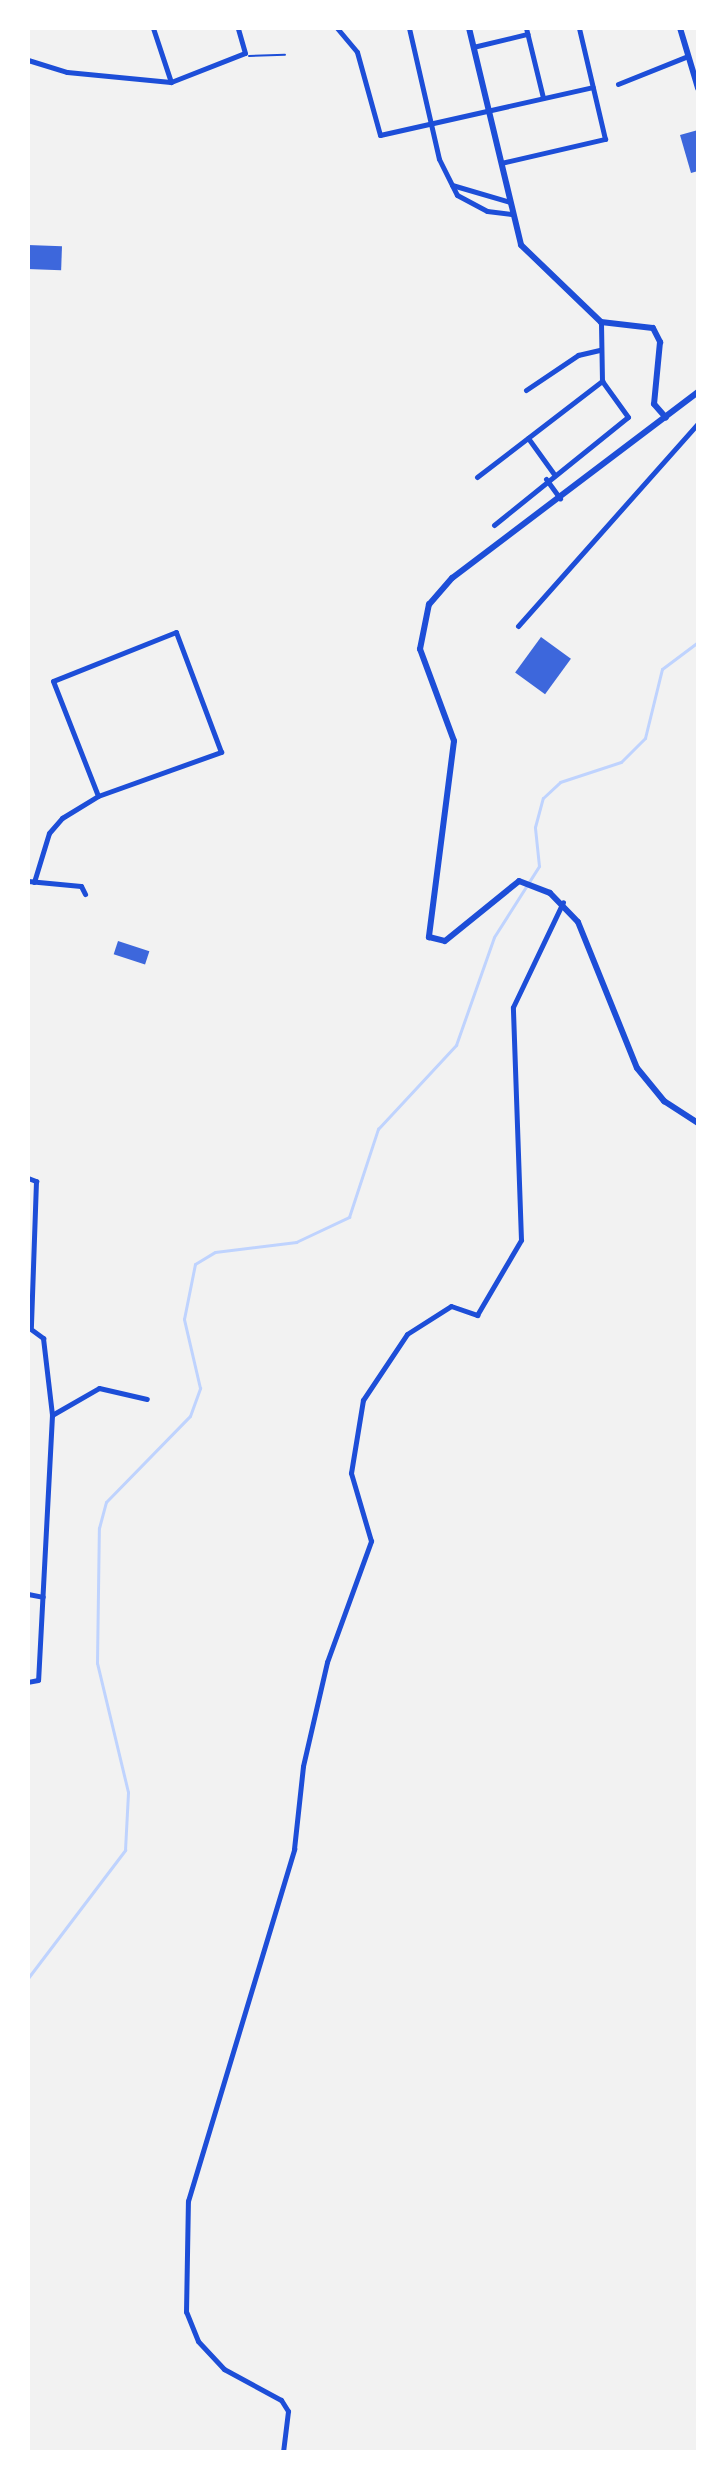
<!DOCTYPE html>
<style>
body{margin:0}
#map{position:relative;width:726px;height:2480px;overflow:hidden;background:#f2f2f2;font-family:"PT Sans",sans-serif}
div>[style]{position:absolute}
.stream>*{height:3px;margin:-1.5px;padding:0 1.5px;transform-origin:1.5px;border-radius:1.5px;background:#bfd3fe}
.building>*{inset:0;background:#3d67dc;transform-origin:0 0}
.path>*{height:2px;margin:-1px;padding:0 1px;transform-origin:1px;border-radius:1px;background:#1d4ed8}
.minor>*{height:5px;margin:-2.5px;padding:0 2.5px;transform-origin:2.5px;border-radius:2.5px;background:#1d4ed8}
.tertiary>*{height:6px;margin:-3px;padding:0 3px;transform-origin:3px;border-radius:3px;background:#1d4ed8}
span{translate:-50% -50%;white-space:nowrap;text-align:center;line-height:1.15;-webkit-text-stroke:6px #fff;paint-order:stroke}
.frame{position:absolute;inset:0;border:30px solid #fff;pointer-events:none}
</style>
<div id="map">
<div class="stream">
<i style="left:28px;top:1978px;width:161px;rotate:-52.8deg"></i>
<i style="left:125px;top:1850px;width:58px;rotate:-87deg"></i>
<i style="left:128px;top:1792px;width:133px;rotate:-103.5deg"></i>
<i style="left:97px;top:1663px;width:135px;rotate:-89.2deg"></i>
<i style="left:99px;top:1528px;width:27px;rotate:-75deg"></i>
<i style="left:106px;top:1502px;width:120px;rotate:-45.7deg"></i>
<i style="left:190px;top:1416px;width:30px;rotate:-70deg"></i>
<i style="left:200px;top:1388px;width:71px;rotate:-103.1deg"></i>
<i style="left:184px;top:1319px;width:56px;rotate:-78.7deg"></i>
<i style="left:195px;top:1264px;width:23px;rotate:-31deg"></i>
<i style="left:215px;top:1252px;width:82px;rotate:-7deg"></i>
<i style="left:296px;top:1242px;width:59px;rotate:-25.3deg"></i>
<i style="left:349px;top:1217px;width:93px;rotate:-71.8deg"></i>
<i style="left:378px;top:1129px;width:115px;rotate:-47.1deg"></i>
<i style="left:456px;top:1045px;width:114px;rotate:-70.6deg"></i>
<i style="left:494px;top:937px;width:84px;rotate:-57.6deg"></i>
<i style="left:539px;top:866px;width:39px;rotate:-96deg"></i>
<i style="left:535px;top:827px;width:30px;rotate:-75deg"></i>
<i style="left:543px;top:798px;width:23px;rotate:-43deg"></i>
<i style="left:560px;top:782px;width:64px;rotate:-18.2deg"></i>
<i style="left:621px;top:762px;width:34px;rotate:-45deg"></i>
<i style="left:645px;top:738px;width:71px;rotate:-76.2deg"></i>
<i style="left:662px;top:669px;width:45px;rotate:-36.9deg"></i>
</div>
<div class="building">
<i style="clip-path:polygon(698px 130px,698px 171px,691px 173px,680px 135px)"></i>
<i style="left:28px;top:245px;width:34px;height:24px;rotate:2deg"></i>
<i style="left:541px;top:637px;width:37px;height:44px;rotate:36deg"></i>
<i style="left:118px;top:941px;width:33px;height:14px;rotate:18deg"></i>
</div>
<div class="path">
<i style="left:249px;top:56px;width:36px;rotate:-2deg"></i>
</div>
<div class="minor">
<i style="left:153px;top:28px;width:57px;rotate:71.6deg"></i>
<i style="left:337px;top:28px;width:31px;rotate:50deg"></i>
<i style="left:357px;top:52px;width:86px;rotate:74.5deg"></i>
<i style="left:380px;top:135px;width:218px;rotate:-12.7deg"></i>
<i style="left:409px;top:28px;width:134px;rotate:77.1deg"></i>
<i style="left:439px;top:159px;width:40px;rotate:63.4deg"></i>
<i style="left:457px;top:195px;width:34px;rotate:28deg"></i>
<i style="left:487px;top:211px;width:26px;rotate:7deg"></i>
<i style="left:526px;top:28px;width:72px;rotate:76.3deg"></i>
<i style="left:473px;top:47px;width:56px;rotate:-13.5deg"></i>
<i style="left:28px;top:60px;width:41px;rotate:17.1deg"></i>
<i style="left:67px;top:72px;width:104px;rotate:5.5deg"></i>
<i style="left:171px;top:82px;width:79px;rotate:-21.4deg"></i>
<i style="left:245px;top:53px;width:26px;rotate:-106deg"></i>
<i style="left:618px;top:84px;width:75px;rotate:-21.8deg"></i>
<i style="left:501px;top:163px;width:107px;rotate:-13deg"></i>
<i style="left:605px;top:139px;width:114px;rotate:-103.2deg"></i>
<i style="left:452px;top:185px;width:60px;rotate:16.3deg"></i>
<i style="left:526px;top:390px;width:63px;rotate:-33.9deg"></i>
<i style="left:578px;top:355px;width:22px;rotate:-13deg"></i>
<i style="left:528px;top:438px;width:44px;rotate:54.2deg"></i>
<i style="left:477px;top:477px;width:158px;rotate:-37.5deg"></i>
<i style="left:546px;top:479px;width:24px;rotate:54deg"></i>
<i style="left:494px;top:525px;width:172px;rotate:-38.9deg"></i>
<i style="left:628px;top:417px;width:44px;rotate:-125.8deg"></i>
<i style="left:602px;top:381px;width:59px;rotate:-91deg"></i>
<i style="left:518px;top:626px;width:271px;rotate:-48.4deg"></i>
<i style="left:28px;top:881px;width:53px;rotate:5.4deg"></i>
<i style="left:81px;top:886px;width:9px;rotate:63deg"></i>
<i style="left:34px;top:882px;width:51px;rotate:-73deg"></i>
<i style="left:49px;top:833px;width:20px;rotate:-49deg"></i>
<i style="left:62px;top:818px;width:42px;rotate:-31.4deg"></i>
<i style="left:98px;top:796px;width:131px;rotate:-19.7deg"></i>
<i style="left:221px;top:752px;width:128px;rotate:-110.6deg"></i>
<i style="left:176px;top:632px;width:132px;rotate:158.3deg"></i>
<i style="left:53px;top:681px;width:123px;rotate:68.6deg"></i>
<i style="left:28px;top:1178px;width:9px;rotate:21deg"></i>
<i style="left:36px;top:1181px;width:146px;rotate:92deg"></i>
<i style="left:28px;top:1327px;width:19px;rotate:36deg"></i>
<i style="left:43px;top:1338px;width:78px;rotate:83.3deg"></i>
<i style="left:52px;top:1415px;width:265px;rotate:93deg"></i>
<i style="left:38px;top:1680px;width:10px;rotate:169deg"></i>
<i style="left:52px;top:1415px;width:54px;rotate:-29.9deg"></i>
<i style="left:99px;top:1388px;width:49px;rotate:12.9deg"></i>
<i style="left:28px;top:1594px;width:15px;rotate:11deg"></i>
<i style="left:283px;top:2452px;width:41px;rotate:-83deg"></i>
<i style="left:288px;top:2411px;width:13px;rotate:-122deg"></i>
<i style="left:281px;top:2400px;width:65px;rotate:-151.5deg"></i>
<i style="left:224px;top:2369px;width:38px;rotate:-133deg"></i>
<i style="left:198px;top:2341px;width:31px;rotate:-112deg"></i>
<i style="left:186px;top:2312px;width:111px;rotate:-89deg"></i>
<i style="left:188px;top:2201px;width:368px;rotate:-73.2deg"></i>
<i style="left:294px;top:1849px;width:83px;rotate:-83.8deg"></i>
<i style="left:303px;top:1766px;width:107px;rotate:-77deg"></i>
<i style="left:327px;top:1662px;width:129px;rotate:-70deg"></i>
<i style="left:371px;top:1541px;width:71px;rotate:-106.4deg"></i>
<i style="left:351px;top:1473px;width:74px;rotate:-80.7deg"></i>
<i style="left:363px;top:1400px;width:79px;rotate:-56.3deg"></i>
<i style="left:407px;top:1334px;width:52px;rotate:-32.5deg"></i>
<i style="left:451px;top:1306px;width:28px;rotate:19deg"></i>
<i style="left:477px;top:1315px;width:87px;rotate:-59.6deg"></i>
<i style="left:521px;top:1240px;width:233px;rotate:-92deg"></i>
<i style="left:513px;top:1007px;width:116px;rotate:-64.5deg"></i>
</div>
<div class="tertiary">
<i style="left:469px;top:28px;width:223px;rotate:76.5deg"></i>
<i style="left:521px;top:245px;width:111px;rotate:43.9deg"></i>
<i style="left:601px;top:322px;width:52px;rotate:6.6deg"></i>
<i style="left:653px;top:328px;width:16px;rotate:63deg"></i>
<i style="left:660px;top:342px;width:62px;rotate:95.5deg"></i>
<i style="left:654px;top:404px;width:18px;rotate:49deg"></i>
<i style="left:680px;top:28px;width:63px;rotate:73.3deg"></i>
<i style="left:698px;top:392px;width:308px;rotate:142.9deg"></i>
<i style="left:452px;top:578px;width:35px;rotate:131deg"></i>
<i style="left:429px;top:604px;width:46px;rotate:101.3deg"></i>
<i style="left:420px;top:649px;width:98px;rotate:69.7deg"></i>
<i style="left:454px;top:741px;width:198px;rotate:97.3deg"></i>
<i style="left:429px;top:937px;width:16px;rotate:14deg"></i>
<i style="left:445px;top:941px;width:95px;rotate:-39deg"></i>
<i style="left:519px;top:881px;width:33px;rotate:21deg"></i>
<i style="left:550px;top:893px;width:40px;rotate:46deg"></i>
<i style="left:578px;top:922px;width:157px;rotate:68deg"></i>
<i style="left:637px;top:1068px;width:43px;rotate:50.7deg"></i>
<i style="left:664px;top:1101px;width:40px;rotate:32.9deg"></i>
</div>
<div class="frame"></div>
</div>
